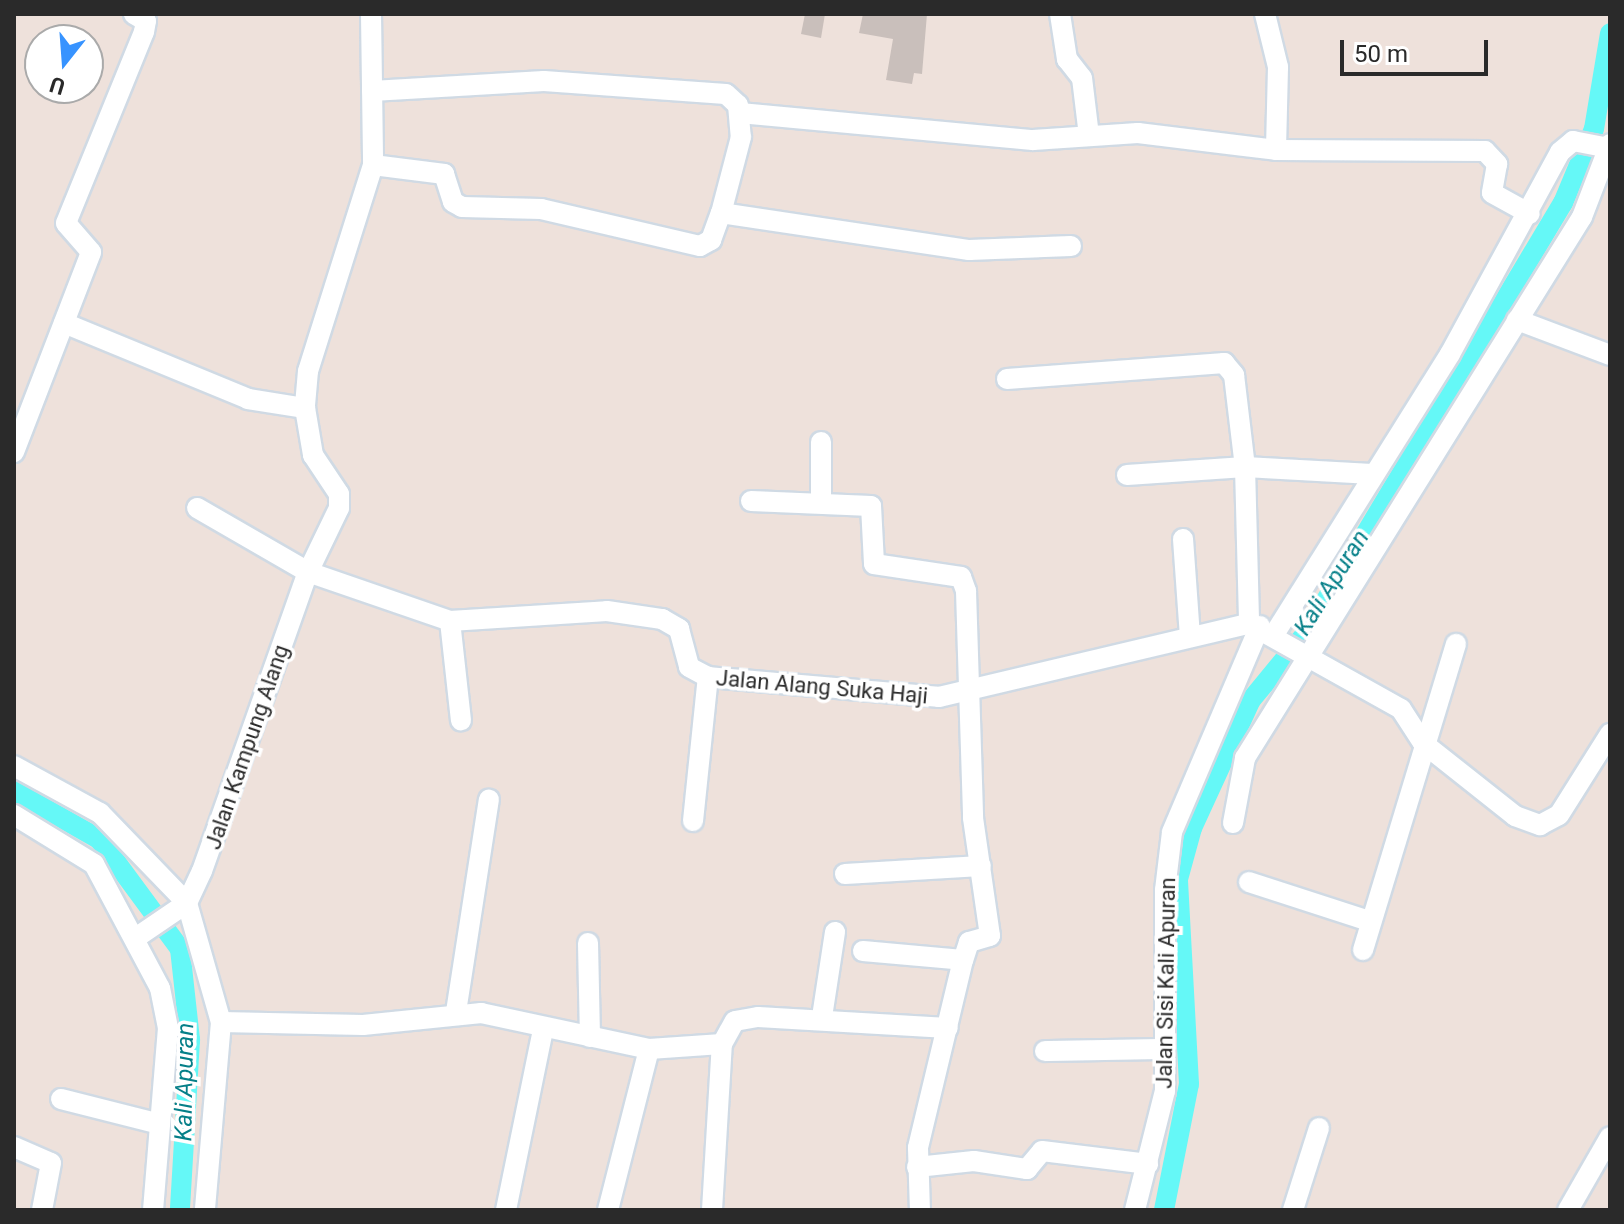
<!DOCTYPE html>
<style>
body{margin:0}
#map{position:relative;width:1624px;height:1224px;overflow:hidden;background:#eee1db;font-family:Roboto,sans-serif}
div>[style]{position:absolute}
.canal>*{height:20px;margin:-10px;padding:0 10px;transform-origin:10px;border-radius:10px;background:#65f8f7}
.building>*{inset:0;background:#c9bfbb}
.roads{filter:drop-shadow(2px 0 #d0dae4) drop-shadow(-2px 0 #d0dae4) drop-shadow(0 2px #d0dae4) drop-shadow(0 -2px #d0dae4)}
.street>*{height:20px;margin:-10px;padding:0 10px;transform-origin:10px;border-radius:10px;background:#fff}
span{translate:-50% -50%;white-space:nowrap;text-align:center;line-height:1.15;-webkit-text-stroke:7px #fff;paint-order:stroke}
.street-label{font-size:22px;color:#2a2a2a}
.water-label{font-size:24px;color:#057f88;font-style:italic}
.frame{position:absolute;inset:0;border:16px solid #2a2a2a;pointer-events:none}
.north{position:absolute;left:24px;top:24px;width:80px;height:80px;box-sizing:border-box;background:#fff;border:2px solid #aaa;border-radius:50%;rotate:197deg;font-size:22px;font-weight:700;line-height:32px;text-align:center;color:#2a2a2a}
.north::after{content:'';display:block;margin:auto;width:28px;height:36px;background:#3793ff;clip-path:polygon(50% 0,100% 100%,50% 72%,0 100%)}
.scale{position:absolute;left:1340px;top:40px;width:148px;height:36px;box-sizing:border-box;border:4px solid #2a2a2a;border-top:0;padding-left:10px;font-size:24px;line-height:28px;white-space:nowrap;color:#2a2a2a;-webkit-text-stroke:6px #fff;paint-order:stroke}
</style>
<div id="map">
<div class="canal">
<i style="left:14px;top:791px;width:98px;rotate:29.5deg"></i>
<i style="left:99px;top:839px;width:137px;rotate:53.6deg"></i>
<i style="left:180px;top:949px;width:92px;rotate:83.7deg"></i>
<i style="left:190px;top:1040px;width:170px;rotate:93.4deg"></i>
<i style="left:1164px;top:1210px;width:128px;rotate:-78.8deg"></i>
<i style="left:1189px;top:1084px;width:205px;rotate:-93.1deg"></i>
<i style="left:1178px;top:879px;width:53px;rotate:-74.6deg"></i>
<i style="left:1192px;top:828px;width:141px;rotate:-65.3deg"></i>
<i style="left:1251px;top:700px;width:88px;rotate:-50.5deg"></i>
<i style="left:1307px;top:632px;width:500px;rotate:-59.2deg"></i>
<i style="left:1563px;top:203px;width:80px;rotate:-67.3deg"></i>
<i style="left:1594px;top:129px;width:97px;rotate:-80.5deg"></i>
</div>
<div class="building">
<i style="clip-path:polygon(805px 14px,825px 14px,821px 38px,801px 34px)"></i>
<i style="clip-path:polygon(863px 14px,927px 14px,922px 74px,914px 73px,912px 84px,886px 80px,893px 39px,859px 33px)"></i>
</div>
<div class="roads">
<div class="street">
<i style="left:371px;top:14px;width:151px;rotate:89.2deg"></i>
<i style="left:373px;top:165px;width:216px;rotate:107.5deg"></i>
<i style="left:308px;top:371px;width:37px;rotate:95deg"></i>
<i style="left:305px;top:408px;width:48px;rotate:80.3deg"></i>
<i style="left:313px;top:455px;width:47px;rotate:56.3deg"></i>
<i style="left:339px;top:494px;width:14px;rotate:90deg"></i>
<i style="left:339px;top:508px;width:71px;rotate:115.8deg"></i>
<i style="left:308px;top:572px;width:150px;rotate:19deg"></i>
<i style="left:450px;top:621px;width:157px;rotate:-3.6deg"></i>
<i style="left:607px;top:611px;width:56px;rotate:8.3deg"></i>
<i style="left:662px;top:619px;width:20px;rotate:30deg"></i>
<i style="left:679px;top:629px;width:39px;rotate:75deg"></i>
<i style="left:689px;top:667px;width:21px;rotate:28deg"></i>
<i style="left:708px;top:677px;width:232px;rotate:4.9deg"></i>
<i style="left:939px;top:697px;width:318px;rotate:-13.3deg"></i>
<i style="left:1249px;top:624px;width:174px;rotate:29.2deg"></i>
<i style="left:1401px;top:709px;width:40px;rotate:57.1deg"></i>
<i style="left:1423px;top:743px;width:117px;rotate:38.4deg"></i>
<i style="left:1515px;top:816px;width:27px;rotate:20deg"></i>
<i style="left:1540px;top:825px;width:21px;rotate:-28deg"></i>
<i style="left:1559px;top:815px;width:96px;rotate:-57.8deg"></i>
<i style="left:1060px;top:14px;width:46px;rotate:81.2deg"></i>
<i style="left:1067px;top:59px;width:24px;rotate:52deg"></i>
<i style="left:1082px;top:78px;width:58px;rotate:83.1deg"></i>
<i style="left:1265px;top:14px;width:55px;rotate:76.2deg"></i>
<i style="left:1278px;top:67px;width:83px;rotate:91.4deg"></i>
<i style="left:372px;top:91px;width:172px;rotate:-3.3deg"></i>
<i style="left:544px;top:81px;width:182px;rotate:4.1deg"></i>
<i style="left:726px;top:94px;width:16px;rotate:43deg"></i>
<i style="left:738px;top:105px;width:32px;rotate:85deg"></i>
<i style="left:741px;top:137px;width:79px;rotate:104.7deg"></i>
<i style="left:740px;top:113px;width:294px;rotate:5.3deg"></i>
<i style="left:1033px;top:140px;width:105px;rotate:-3.8deg"></i>
<i style="left:1138px;top:133px;width:139px;rotate:7deg"></i>
<i style="left:1276px;top:150px;width:209px;rotate:0.3deg"></i>
<i style="left:1485px;top:151px;width:18px;rotate:47deg"></i>
<i style="left:1497px;top:164px;width:29px;rotate:100deg"></i>
<i style="left:1492px;top:193px;width:43px;rotate:28.9deg"></i>
<i style="left:373px;top:165px;width:72px;rotate:7.2deg"></i>
<i style="left:444px;top:174px;width:29px;rotate:72deg"></i>
<i style="left:453px;top:202px;width:10px;rotate:29deg"></i>
<i style="left:462px;top:207px;width:79px;rotate:1.5deg"></i>
<i style="left:541px;top:209px;width:163px;rotate:13.1deg"></i>
<i style="left:700px;top:246px;width:13px;rotate:-29deg"></i>
<i style="left:711px;top:240px;width:29px;rotate:-70deg"></i>
<i style="left:721px;top:213px;width:251px;rotate:8.5deg"></i>
<i style="left:969px;top:250px;width:102px;rotate:-2.2deg"></i>
<i style="left:1517px;top:320px;width:99px;rotate:20.6deg"></i>
<i style="left:64px;top:323px;width:199px;rotate:22.4deg"></i>
<i style="left:248px;top:399px;width:58px;rotate:9deg"></i>
<i style="left:1007px;top:379px;width:218px;rotate:-4.2deg"></i>
<i style="left:1224px;top:363px;width:16px;rotate:50deg"></i>
<i style="left:1234px;top:375px;width:93px;rotate:83.2deg"></i>
<i style="left:1245px;top:467px;width:127px;rotate:3.2deg"></i>
<i style="left:14px;top:452px;width:214px;rotate:-68.9deg"></i>
<i style="left:91px;top:252px;width:38px;rotate:-131deg"></i>
<i style="left:66px;top:223px;width:206px;rotate:-67.8deg"></i>
<i style="left:144px;top:32px;width:11px;rotate:-80deg"></i>
<i style="left:146px;top:21px;width:14px;rotate:-150deg"></i>
<i style="left:1127px;top:475px;width:118px;rotate:-3.9deg"></i>
<i style="left:1245px;top:467px;width:157px;rotate:88.5deg"></i>
<i style="left:751px;top:501px;width:120px;rotate:2.4deg"></i>
<i style="left:871px;top:506px;width:58px;rotate:87deg"></i>
<i style="left:874px;top:564px;width:88px;rotate:8.5deg"></i>
<i style="left:961px;top:577px;width:15px;rotate:70deg"></i>
<i style="left:966px;top:591px;width:227px;rotate:88.2deg"></i>
<i style="left:973px;top:818px;width:119px;rotate:81.8deg"></i>
<i style="left:990px;top:936px;width:22px;rotate:164deg"></i>
<i style="left:969px;top:942px;width:19px;rotate:108deg"></i>
<i style="left:963px;top:960px;width:193px;rotate:103.5deg"></i>
<i style="left:918px;top:1148px;width:62px;rotate:88.2deg"></i>
<i style="left:821px;top:503px;width:61px;rotate:-90deg"></i>
<i style="left:1183px;top:539px;width:98px;rotate:85.9deg"></i>
<i style="left:450px;top:621px;width:100px;rotate:83.7deg"></i>
<i style="left:1275px;top:633px;width:329px;rotate:-57.9deg"></i>
<i style="left:1450px;top:354px;width:230px;rotate:-61.4deg"></i>
<i style="left:1560px;top:152px;width:17px;rotate:-40deg"></i>
<i style="left:1573px;top:141px;width:38px;rotate:11deg"></i>
<i style="left:14px;top:766px;width:98px;rotate:28.7deg"></i>
<i style="left:100px;top:813px;width:125px;rotate:46deg"></i>
<i style="left:187px;top:903px;width:124px;rotate:74.1deg"></i>
<i style="left:221px;top:1022px;width:189px;rotate:94.9deg"></i>
<i style="left:14px;top:815px;width:94px;rotate:31.5deg"></i>
<i style="left:94px;top:864px;width:140px;rotate:62deg"></i>
<i style="left:160px;top:988px;width:41px;rotate:78.7deg"></i>
<i style="left:168px;top:1028px;width:183px;rotate:94.7deg"></i>
<i style="left:693px;top:821px;width:145px;rotate:-84.1deg"></i>
<i style="left:1233px;top:823px;width:66px;rotate:-79.5deg"></i>
<i style="left:1245px;top:758px;width:637px;rotate:-58.08deg"></i>
<i style="left:1582px;top:217px;width:78px;rotate:-69deg"></i>
<i style="left:845px;top:874px;width:136px;rotate:-3.4deg"></i>
<i style="left:1249px;top:882px;width:126px;rotate:18deg"></i>
<i style="left:137px;top:937px;width:60px;rotate:-34.2deg"></i>
<i style="left:187px;top:903px;width:35px;rotate:-65deg"></i>
<i style="left:202px;top:871px;width:317px;rotate:-70.5deg"></i>
<i style="left:308px;top:572px;width:128px;rotate:-150deg"></i>
<i style="left:588px;top:943px;width:94px;rotate:88.8deg"></i>
<i style="left:1363px;top:950px;width:320px;rotate:-73.1deg"></i>
<i style="left:863px;top:951px;width:100px;rotate:5.1deg"></i>
<i style="left:456px;top:1012px;width:215px;rotate:-81.2deg"></i>
<i style="left:822px;top:1017px;width:86px;rotate:-81.3deg"></i>
<i style="left:221px;top:1022px;width:142px;rotate:1.2deg"></i>
<i style="left:363px;top:1025px;width:119px;rotate:-5.8deg"></i>
<i style="left:481px;top:1013px;width:172px;rotate:12.1deg"></i>
<i style="left:649px;top:1049px;width:73px;rotate:-3.9deg"></i>
<i style="left:722px;top:1044px;width:26px;rotate:-61deg"></i>
<i style="left:735px;top:1021px;width:23px;rotate:-10deg"></i>
<i style="left:758px;top:1017px;width:190px;rotate:3.3deg"></i>
<i style="left:1045px;top:1051px;width:119px;rotate:-1deg"></i>
<i style="left:61px;top:1099px;width:102px;rotate:14.2deg"></i>
<i style="left:14px;top:1147px;width:40px;rotate:23.4deg"></i>
<i style="left:51px;top:1163px;width:48px;rotate:100.8deg"></i>
<i style="left:917px;top:1167px;width:57px;rotate:-6deg"></i>
<i style="left:974px;top:1161px;width:54px;rotate:8.6deg"></i>
<i style="left:1027px;top:1169px;width:23px;rotate:-50deg"></i>
<i style="left:1042px;top:1151px;width:107px;rotate:7deg"></i>
<i style="left:506px;top:1210px;width:185px;rotate:-78.4deg"></i>
<i style="left:608px;top:1210px;width:166px;rotate:-75.7deg"></i>
<i style="left:712px;top:1210px;width:166px;rotate:-86.6deg"></i>
<i style="left:1135px;top:1210px;width:123px;rotate:-75.9deg"></i>
<i style="left:1165px;top:1091px;width:201px;rotate:-90deg"></i>
<i style="left:1165px;top:890px;width:58px;rotate:-83.1deg"></i>
<i style="left:1172px;top:832px;width:224px;rotate:-66.9deg"></i>
<i style="left:1293px;top:1210px;width:86px;rotate:-72.4deg"></i>
<i style="left:1568px;top:1210px;width:84px;rotate:-60.1deg"></i>
</div>
</div>
<div class="street-label">
<span style="left:822px;top:687px;rotate:5deg">Jalan Alang Suka Haji</span>
<span style="left:247px;top:747px;rotate:-71deg">Jalan Kampung Alang</span>
<span style="left:1166px;top:983px;rotate:-89deg">Jalan Sisi Kali Apuran</span>
</div>
<div class="water-label">
<span style="left:1332px;top:583px;rotate:-58deg">Kali Apuran</span>
<span style="left:185px;top:1082px;rotate:-89deg">Kali Apuran</span>
</div>
<div class="frame"></div>
<div class="north">U</div>
<div class="scale">50 m</div>
</div>
